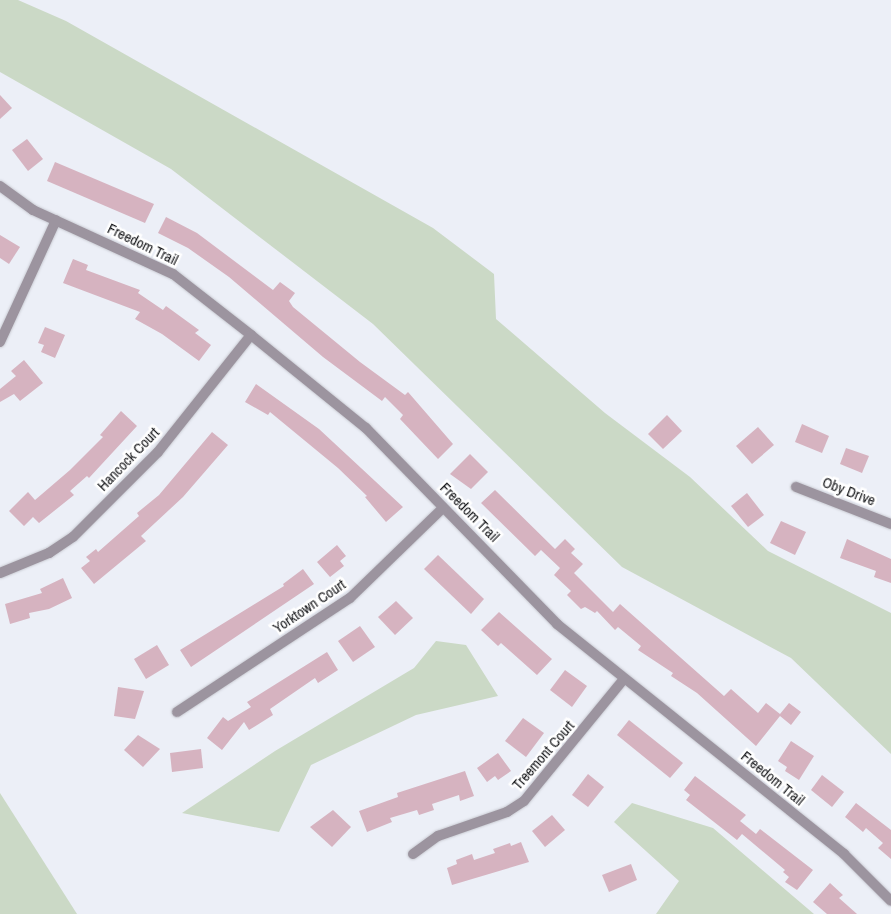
<!DOCTYPE html>
<style>
body{margin:0}
#map{position:relative;width:891px;height:914px;overflow:hidden;background:#eceff7;font-family:"Archivo Narrow",sans-serif}
div>[style]{position:absolute}
.green>*{inset:0;background:#cbd9c6}
.building>*{inset:0;background:#d6b3c0}
.roads{filter:drop-shadow(0 0 1px #caccd3) drop-shadow(0 0 1px #caccd3)}
.street>*{height:10px;margin:-5px;padding:0 5px;transform-origin:5px;border-radius:5px;background:#9c949f}
span{translate:-50% -50%;white-space:nowrap;text-align:center;line-height:1.15;-webkit-text-stroke:5px #fff;paint-order:stroke}
.street-label{font-size:15px;color:#151619}
</style>
<div id="map">
<div class="green">
<i style="clip-path:polygon(0 0,18px 0,66px 21px,433px 228px,494px 274px,496px 319px,605px 413px,690px 477px,768px 551px,891px 613px,891px 754px,791px 658px,622px 567px,373px 324px,171px 169px,0 72px)"></i>
<i style="clip-path:polygon(436px 641px,466px 645px,498px 696px,416px 715px,311px 765px,279px 832px,182px 813px,275px 751px,414px 668px)"></i>
<i style="clip-path:polygon(0 793px,77px 914px,0 914px)"></i>
<i style="clip-path:polygon(632px 803px,713px 828px,814px 914px,656px 914px,679px 881px,614px 822px)"></i>
</div>
<div class="building">
<i style="clip-path:polygon(0 95px,12px 108px,0 119px)"></i>
<i style="clip-path:polygon(27px 139px,43px 159px,28px 171px,12px 150px)"></i>
<i style="clip-path:polygon(55px 162px,154px 204px,145px 223px,47px 181px)"></i>
<i style="clip-path:polygon(166px 217px,197px 233px,273px 290px,280px 282px,295px 293px,289px 301px,293px 307px,360px 362px,405px 395px,408px 392px,453px 444px,438px 459px,400px 419px,403px 415px,385px 397px,382px 401px,323px 357px,229px 277px,188px 248px,158px 233px)"></i>
<i style="clip-path:polygon(0 235px,20px 247px,9px 264px,0 258px)"></i>
<i style="clip-path:polygon(73px 259px,88px 265px,86px 270px,140px 290px,138px 293px,163px 310px,166px 306px,199px 330px,195px 333px,211px 345px,199px 361px,162px 334px,135px 319px,140px 312px,63px 283px)"></i>
<i style="clip-path:polygon(45px 327px,65px 335px,55px 358px,41px 352px,44px 345px,38px 343px)"></i>
<i style="clip-path:polygon(24px 360px,43px 383px,20px 401px,14px 394px,0 402px,0 389px,16px 376px,11px 371px)"></i>
<i style="clip-path:polygon(256px 384px,319px 429px,403px 507px,386px 522px,365px 497px,367px 496px,338px 468px,270px 412px,268px 415px,245px 402px)"></i>
<i style="clip-path:polygon(121px 411px,137px 426px,89px 478px,87px 476px,70px 491px,74px 495px,39px 523px,33px 517px,24px 526px,9px 511px,28px 492px,35px 500px,70px 470px,103px 437px,100px 435px)"></i>
<i style="clip-path:polygon(667px 415px,682px 431px,663px 449px,648px 434px)"></i>
<i style="clip-path:polygon(802px 424px,829px 436px,822px 453px,795px 442px)"></i>
<i style="clip-path:polygon(758px 427px,774px 445px,752px 464px,736px 446px)"></i>
<i style="clip-path:polygon(212px 432px,228px 445px,183px 497px,141px 536px,146px 541px,94px 584px,81px 568px,90px 561px,86px 557px,96px 549px,98px 552px,139px 516px,137px 513px,159px 495px)"></i>
<i style="clip-path:polygon(846px 448px,869px 456px,862px 473px,840px 464px)"></i>
<i style="clip-path:polygon(470px 454px,488px 472px,471px 489px,450px 474px)"></i>
<i style="clip-path:polygon(495px 490px,555px 549px,565px 539px,575px 549px,571px 553px,583px 564px,574px 573px,613px 612px,620px 604px,724px 696px,731px 689px,758px 713px,766px 703px,780px 714px,789px 703px,801px 712px,791px 725px,780px 716px,756px 746px,697px 693px,671px 676px,673px 673px,638px 650px,641px 646px,618px 627px,615px 630px,597px 611px,595px 613px,585px 607px,581px 609px,567px 595px,571px 591px,554px 575px,560px 568px,541px 550px,535px 556px,481px 503px)"></i>
<i style="clip-path:polygon(747px 493px,764px 515px,748px 527px,731px 506px)"></i>
<i style="clip-path:polygon(781px 521px,806px 532px,795px 555px,770px 543px)"></i>
<i style="clip-path:polygon(847px 539px,891px 559px,891px 583px,874px 577px,876px 571px,840px 558px)"></i>
<i style="clip-path:polygon(337px 545px,346px 556px,340px 561px,344px 566px,330px 577px,317px 562px)"></i>
<i style="clip-path:polygon(438px 555px,484px 599px,471px 614px,424px 569px)"></i>
<i style="clip-path:polygon(303px 569px,314px 584px,191px 667px,180px 650px,284px 586px,283px 584px)"></i>
<i style="clip-path:polygon(63px 578px,72px 598px,49px 609px,29px 613px,30px 618px,10px 624px,5px 604px,42px 593px,40px 589px)"></i>
<i style="clip-path:polygon(396px 601px,413px 618px,395px 635px,378px 617px)"></i>
<i style="clip-path:polygon(499px 612px,552px 659px,537px 675px,501px 643px,498px 646px,481px 630px)"></i>
<i style="clip-path:polygon(360px 626px,375px 647px,353px 662px,338px 641px)"></i>
<i style="clip-path:polygon(157px 645px,169px 665px,146px 679px,134px 659px)"></i>
<i style="clip-path:polygon(327px 652px,338px 670px,318px 683px,315px 678px,270px 709px,273px 715px,249px 730px,244px 722px,222px 750px,207px 738px,223px 717px,228px 721px,251px 707px,247px 702px)"></i>
<i style="clip-path:polygon(565px 670px,587px 686px,572px 707px,550px 690px)"></i>
<i style="clip-path:polygon(118px 687px,144px 691px,135px 719px,114px 716px)"></i>
<i style="clip-path:polygon(523px 718px,544px 733px,526px 757px,505px 741px)"></i>
<i style="clip-path:polygon(629px 720px,683px 763px,670px 778px,617px 735px)"></i>
<i style="clip-path:polygon(138px 735px,160px 749px,143px 767px,124px 750px)"></i>
<i style="clip-path:polygon(791px 741px,814px 756px,799px 780px,785px 771px,787px 767px,778px 761px)"></i>
<i style="clip-path:polygon(201px 749px,203px 768px,172px 772px,170px 753px)"></i>
<i style="clip-path:polygon(498px 753px,511px 771px,498px 780px,495px 776px,487px 782px,477px 768px)"></i>
<i style="clip-path:polygon(465px 771px,474px 796px,460px 801px,459px 795px,432px 804px,434px 810px,419px 815px,417px 810px,390px 818px,392px 822px,367px 832px,359px 811px,398px 797px,397px 793px)"></i>
<i style="clip-path:polygon(588px 774px,604px 787px,588px 807px,572px 795px)"></i>
<i style="clip-path:polygon(822px 775px,844px 792px,832px 807px,811px 790px)"></i>
<i style="clip-path:polygon(695px 776px,746px 815px,740px 821px,756px 834px,760px 829px,813px 870px,797px 890px,785px 882px,789px 877px,783px 872px,785px 870px,742px 834px,737px 840px,686px 800px,690px 795px,684px 790px)"></i>
<i style="clip-path:polygon(856px 803px,891px 830px,891px 859px,878px 848px,883px 843px,866px 828px,863px 832px,845px 817px)"></i>
<i style="clip-path:polygon(333px 810px,351px 827px,332px 847px,310px 827px)"></i>
<i style="clip-path:polygon(552px 815px,565px 830px,545px 847px,532px 831px)"></i>
<i style="clip-path:polygon(521px 842px,529px 862px,452px 885px,447px 868px,457px 864px,456px 860px,472px 854px,474px 860px,495px 853px,493px 849px,510px 843px,511px 846px)"></i>
<i style="clip-path:polygon(631px 864px,637px 880px,609px 892px,602px 875px)"></i>
<i style="clip-path:polygon(830px 883px,843px 895px,839px 898px,857px 914px,827px 914px,813px 902px)"></i>
</div>
<div class="roads">
<div class="street">
<i style="left:0;top:186px;width:41px;rotate:36deg"></i>
<i style="left:33px;top:210px;width:154px;rotate:24.6deg"></i>
<i style="left:173px;top:274px;width:99px;rotate:38deg"></i>
<i style="left:251px;top:335px;width:148px;rotate:39deg"></i>
<i style="left:366px;top:428px;width:274px;rotate:45.7deg"></i>
<i style="left:557px;top:624px;width:368px;rotate:38.7deg"></i>
<i style="left:844px;top:854px;width:66px;rotate:45deg"></i>
<i style="left:0;top:342px;width:134px;rotate:-65.3deg"></i>
<i style="left:796px;top:487px;width:102px;rotate:21.3deg"></i>
<i style="left:0;top:573px;width:53px;rotate:-22.2deg"></i>
<i style="left:49px;top:553px;width:29px;rotate:-34deg"></i>
<i style="left:73px;top:537px;width:120px;rotate:-45deg"></i>
<i style="left:158px;top:452px;width:149px;rotate:-51.5deg"></i>
<i style="left:177px;top:712px;width:207px;rotate:-33.4deg"></i>
<i style="left:350px;top:598px;width:129px;rotate:-44.1deg"></i>
<i style="left:413px;top:854px;width:31px;rotate:-36deg"></i>
<i style="left:438px;top:836px;width:73px;rotate:-19.2deg"></i>
<i style="left:507px;top:812px;width:20px;rotate:-33deg"></i>
<i style="left:524px;top:801px;width:158px;rotate:-50.7deg"></i>
</div>
</div>
<div class="street-label">
<span style="left:143px;top:244px;rotate:26deg">Freedom Trail</span>
<span style="left:128px;top:459px;rotate:-46deg">Hancock Court</span>
<span style="left:849px;top:491px;rotate:21deg">Oby Drive</span>
<span style="left:470px;top:512px;rotate:45deg">Freedom Trail</span>
<span style="left:309px;top:606px;rotate:-34deg">Yorktown Court</span>
<span style="left:543px;top:755px;rotate:-49deg">Treemont Court</span>
<span style="left:773px;top:778px;rotate:39deg">Freedom Trail</span>
</div>
</div>
